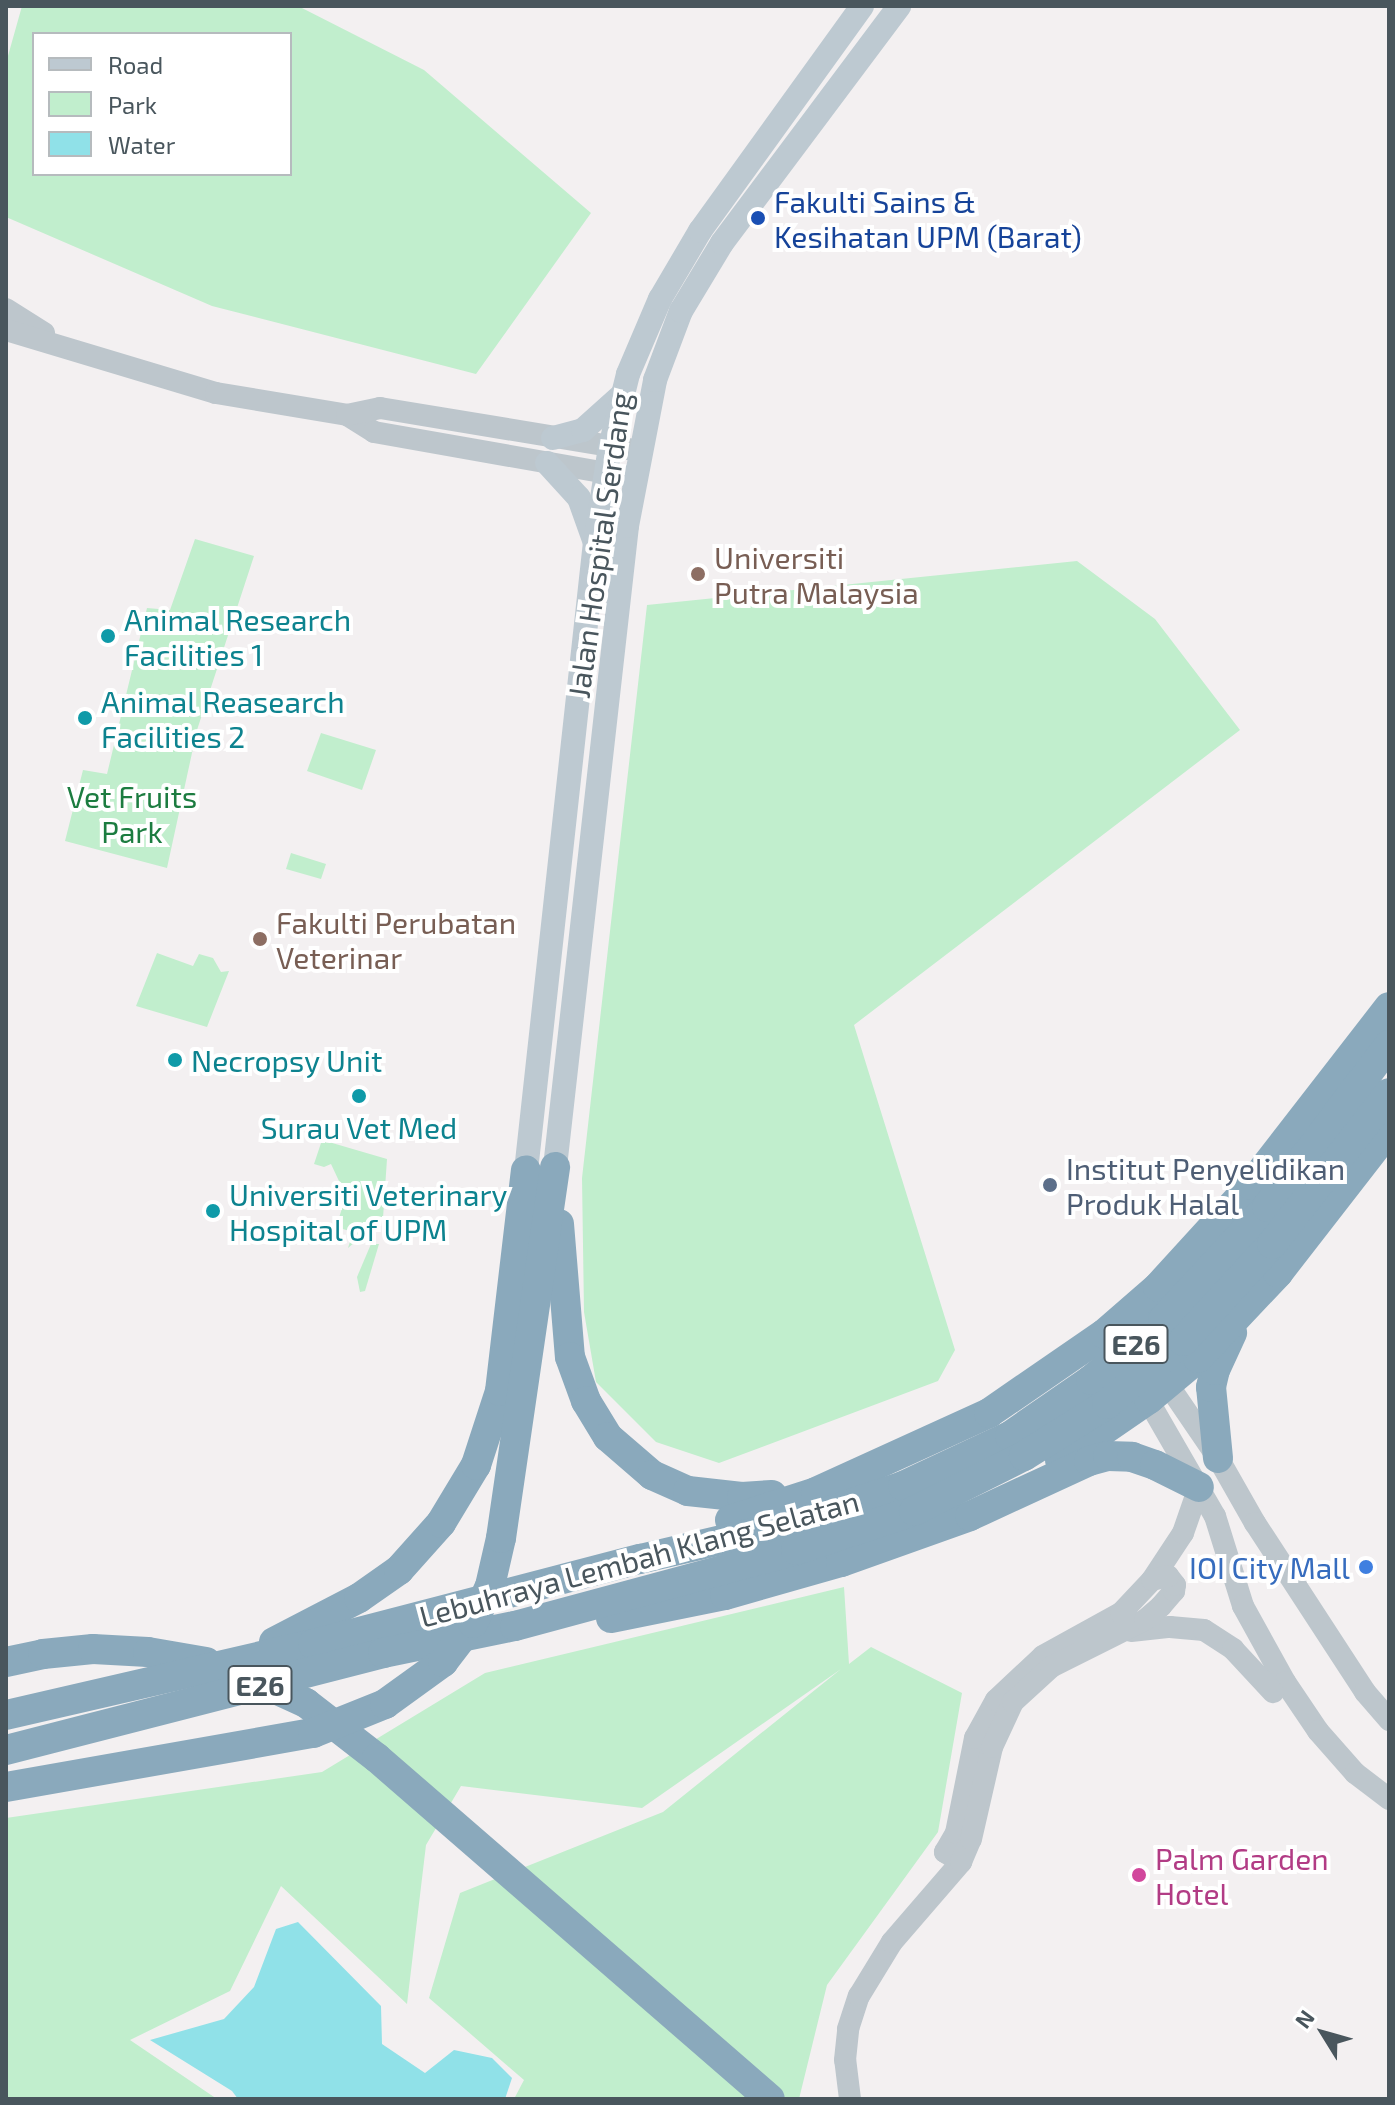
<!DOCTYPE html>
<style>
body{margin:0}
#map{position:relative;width:1395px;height:2105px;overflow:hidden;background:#f3f0f1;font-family:"Exo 2",sans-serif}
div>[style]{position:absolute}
.green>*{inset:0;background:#c1eecd}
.water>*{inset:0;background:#90e1e8}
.tertiary>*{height:22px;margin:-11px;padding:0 11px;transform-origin:11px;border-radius:11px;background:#bdc6cc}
.secondary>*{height:24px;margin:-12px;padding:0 12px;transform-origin:12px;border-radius:12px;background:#bdc9d1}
.motorway>*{height:30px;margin:-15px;padding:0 15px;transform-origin:15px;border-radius:15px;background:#8aa9bc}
.dots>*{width:22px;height:22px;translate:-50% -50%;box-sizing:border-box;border:4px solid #fff;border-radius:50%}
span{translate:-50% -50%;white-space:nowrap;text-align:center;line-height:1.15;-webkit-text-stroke:8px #fff;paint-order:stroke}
.shield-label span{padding:2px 6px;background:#fff;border:2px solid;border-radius:6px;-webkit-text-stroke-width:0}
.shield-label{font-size:28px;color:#49565d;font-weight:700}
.transit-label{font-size:30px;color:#164399}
.left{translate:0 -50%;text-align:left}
.street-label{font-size:30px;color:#49565d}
.education-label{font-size:30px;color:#785e54}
.culture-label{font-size:30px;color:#0d838f}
.park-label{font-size:30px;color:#1c7c40}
.service-label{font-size:30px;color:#4e5e75}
.shop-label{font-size:30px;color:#366cbe}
.right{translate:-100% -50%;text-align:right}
.hotel-label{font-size:30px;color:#b23c85}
.frame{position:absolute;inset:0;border:8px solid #49565d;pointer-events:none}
.legend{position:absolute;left:32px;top:32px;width:260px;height:144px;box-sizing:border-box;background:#fff;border:2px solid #b6bbbe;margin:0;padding:10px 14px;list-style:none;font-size:24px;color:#49565d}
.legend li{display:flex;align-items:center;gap:16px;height:40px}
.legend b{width:40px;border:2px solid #b6bbbe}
.north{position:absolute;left:1283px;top:1993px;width:80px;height:80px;-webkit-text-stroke:6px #fff;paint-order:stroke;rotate:307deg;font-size:22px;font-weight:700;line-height:32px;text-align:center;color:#49565d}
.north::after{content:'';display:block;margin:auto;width:28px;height:36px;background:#49565d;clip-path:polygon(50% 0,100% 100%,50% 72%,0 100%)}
</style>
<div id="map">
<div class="green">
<i style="clip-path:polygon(evenodd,22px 6px,298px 6px,424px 70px,591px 213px,476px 374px,212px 306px,6px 217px,6px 63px,22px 6px,290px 34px,290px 174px,34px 174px,34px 34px,290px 34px)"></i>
<i style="clip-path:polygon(195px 539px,254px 556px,197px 730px,167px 868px,65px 841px,83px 770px,107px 774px,147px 608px,170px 610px)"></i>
<i style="clip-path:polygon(1077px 561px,1155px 619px,1240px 730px,854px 1025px,955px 1350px,938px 1381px,719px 1463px,656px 1442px,596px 1382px,584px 1312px,582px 1178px,647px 605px)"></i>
<i style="clip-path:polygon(321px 733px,376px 750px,362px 790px,307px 771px)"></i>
<i style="clip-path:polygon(291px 853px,326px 864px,321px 879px,286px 869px)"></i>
<i style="clip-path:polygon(157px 953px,193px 966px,199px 954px,213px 958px,221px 972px,229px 971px,207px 1027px,136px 1006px)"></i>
<i style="clip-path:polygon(322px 1140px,387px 1159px,383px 1218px,348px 1248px,353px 1232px,336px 1227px,346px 1196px,331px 1164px,324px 1167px,314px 1164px)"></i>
<i style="clip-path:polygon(371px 1244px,379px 1244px,365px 1291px,360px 1292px,357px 1277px)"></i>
<i style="clip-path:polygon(844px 1587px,849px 1664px,871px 1647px,962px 1693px,938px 1832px,827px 1985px,799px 2099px,514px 2099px,524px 2080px,429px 1998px,460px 1893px,663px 1812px,841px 1669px,642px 1808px,461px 1786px,426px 1845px,407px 2004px,281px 1886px,230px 1991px,130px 2040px,217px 2099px,6px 2099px,6px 1818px,322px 1772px,485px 1673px)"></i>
</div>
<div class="water">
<i style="clip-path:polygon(298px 1922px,381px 2006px,382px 2044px,425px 2073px,454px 2050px,492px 2058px,512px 2078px,505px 2099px,238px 2099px,232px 2091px,150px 2040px,224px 2019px,254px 1987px,276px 1929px)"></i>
</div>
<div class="tertiary">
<i style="left:6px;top:309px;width:45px;rotate:32.3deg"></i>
<i style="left:6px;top:330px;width:219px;rotate:16.7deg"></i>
<i style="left:216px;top:393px;width:133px;rotate:9.5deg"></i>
<i style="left:347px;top:415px;width:32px;rotate:32deg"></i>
<i style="left:374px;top:432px;width:265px;rotate:10deg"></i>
<i style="left:347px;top:415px;width:34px;rotate:-12deg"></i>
<i style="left:380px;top:408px;width:263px;rotate:9.4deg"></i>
<i style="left:1160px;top:1373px;width:103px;rotate:55.7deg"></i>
<i style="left:1218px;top:1458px;width:75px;rotate:60.4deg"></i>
<i style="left:1255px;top:1523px;width:202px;rotate:56.9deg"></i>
<i style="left:1365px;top:1692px;width:37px;rotate:49deg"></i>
<i style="left:1141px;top:1388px;width:148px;rotate:60deg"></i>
<i style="left:1215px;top:1516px;width:94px;rotate:72.7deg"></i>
<i style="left:1243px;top:1606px;width:87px;rotate:61.1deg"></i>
<i style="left:1285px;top:1682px;width:59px;rotate:56deg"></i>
<i style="left:1318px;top:1731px;width:56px;rotate:48.6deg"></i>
<i style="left:1355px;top:1773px;width:43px;rotate:37.4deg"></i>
<i style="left:1131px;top:1631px;width:39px;rotate:-6deg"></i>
<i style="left:1170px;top:1627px;width:34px;rotate:5deg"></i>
<i style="left:1204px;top:1630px;width:35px;rotate:33deg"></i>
<i style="left:1233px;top:1649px;width:59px;rotate:47.1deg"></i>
<i style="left:961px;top:1862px;width:19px;rotate:-148deg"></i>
<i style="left:945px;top:1852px;width:22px;rotate:-60deg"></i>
<i style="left:956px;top:1833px;width:97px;rotate:-78.7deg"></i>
<i style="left:975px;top:1738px;width:43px;rotate:-61.1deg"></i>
<i style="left:996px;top:1700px;width:64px;rotate:-43.1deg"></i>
<i style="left:1043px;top:1656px;width:89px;rotate:-28.9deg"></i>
<i style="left:1121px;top:1613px;width:45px;rotate:-46.8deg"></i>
<i style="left:1152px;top:1580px;width:56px;rotate:-56.6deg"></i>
<i style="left:1183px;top:1533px;width:49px;rotate:-70.8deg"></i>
<i style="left:850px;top:2099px;width:39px;rotate:-97deg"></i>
<i style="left:845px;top:2060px;width:31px;rotate:-84deg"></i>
<i style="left:848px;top:2029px;width:35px;rotate:-72deg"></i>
<i style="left:859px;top:1996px;width:63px;rotate:-58.6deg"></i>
<i style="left:892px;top:1942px;width:106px;rotate:-49.2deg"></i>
<i style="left:961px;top:1862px;width:25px;rotate:-67deg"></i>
<i style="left:971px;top:1839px;width:94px;rotate:-77.1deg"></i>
<i style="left:992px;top:1747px;width:50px;rotate:-65deg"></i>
<i style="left:1013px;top:1702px;width:52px;rotate:-42.6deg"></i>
<i style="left:1051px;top:1667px;width:105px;rotate:-26.6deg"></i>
<i style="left:1145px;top:1620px;width:21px;rotate:-41deg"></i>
<i style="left:1161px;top:1606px;width:20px;rotate:-49deg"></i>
<i style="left:1174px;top:1591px;width:6px;rotate:-81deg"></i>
<i style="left:1175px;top:1585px;width:11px;rotate:-128deg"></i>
<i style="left:1168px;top:1576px;width:16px;rotate:166deg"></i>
</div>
<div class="secondary">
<i style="left:553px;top:438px;width:31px;rotate:-15deg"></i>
<i style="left:583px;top:430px;width:54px;rotate:-42deg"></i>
<i style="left:547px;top:463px;width:47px;rotate:47.6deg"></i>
<i style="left:579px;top:498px;width:45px;rotate:70.3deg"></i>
<i style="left:555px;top:1167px;width:645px;rotate:-83.59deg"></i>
<i style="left:627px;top:526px;width:149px;rotate:-79.1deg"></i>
<i style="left:655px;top:380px;width:74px;rotate:-69.4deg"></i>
<i style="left:681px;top:311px;width:79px;rotate:-58.9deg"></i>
<i style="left:722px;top:243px;width:296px;rotate:-53.2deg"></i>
<i style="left:526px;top:1171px;width:633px;rotate:-83.74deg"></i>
<i style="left:595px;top:542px;width:96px;rotate:-81deg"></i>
<i style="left:610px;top:447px;width:75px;rotate:-76.1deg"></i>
<i style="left:628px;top:374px;width:82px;rotate:-66.9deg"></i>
<i style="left:660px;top:299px;width:79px;rotate:-59.5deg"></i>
<i style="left:700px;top:231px;width:277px;rotate:-54.2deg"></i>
</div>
<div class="motorway">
<i style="left:559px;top:1224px;width:133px;rotate:85.3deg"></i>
<i style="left:570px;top:1357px;width:47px;rotate:70deg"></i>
<i style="left:586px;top:1401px;width:42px;rotate:58.6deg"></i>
<i style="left:608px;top:1437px;width:58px;rotate:40.8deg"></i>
<i style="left:652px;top:1475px;width:39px;rotate:24deg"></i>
<i style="left:688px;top:1491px;width:54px;rotate:6.3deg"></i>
<i style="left:742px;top:1497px;width:30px;rotate:-4deg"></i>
<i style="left:1218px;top:1458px;width:71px;rotate:-95.6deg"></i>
<i style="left:1211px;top:1387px;width:17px;rotate:-77deg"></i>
<i style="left:1215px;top:1370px;width:41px;rotate:-65.3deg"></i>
<i style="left:1060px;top:1460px;width:108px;rotate:-34.4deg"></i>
<i style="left:1149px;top:1399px;width:64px;rotate:-39.9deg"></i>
<i style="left:1198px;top:1358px;width:117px;rotate:-46.7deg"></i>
<i style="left:1278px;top:1273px;width:181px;rotate:-52.2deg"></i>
<i style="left:730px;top:1520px;width:90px;rotate:-18deg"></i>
<i style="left:816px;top:1492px;width:190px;rotate:-24.5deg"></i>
<i style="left:989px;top:1413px;width:140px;rotate:-34.5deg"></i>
<i style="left:1104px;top:1334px;width:72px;rotate:-41deg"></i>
<i style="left:1158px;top:1287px;width:138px;rotate:-47.6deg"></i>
<i style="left:1251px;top:1185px;width:225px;rotate:-52.2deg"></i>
<i style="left:611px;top:1618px;width:116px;rotate:-11.4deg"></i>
<i style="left:725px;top:1595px;width:121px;rotate:-15.9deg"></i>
<i style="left:841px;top:1562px;width:137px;rotate:-19.6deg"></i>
<i style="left:970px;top:1516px;width:131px;rotate:-24.8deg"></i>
<i style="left:1089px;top:1461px;width:20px;rotate:-15deg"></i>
<i style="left:1108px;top:1456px;width:24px;rotate:2deg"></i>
<i style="left:1132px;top:1457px;width:24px;rotate:19deg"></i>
<i style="left:1155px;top:1465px;width:49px;rotate:26.6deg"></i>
<i style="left:274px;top:1642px;width:96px;rotate:-27.4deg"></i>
<i style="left:359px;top:1598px;width:49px;rotate:-35deg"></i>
<i style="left:399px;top:1570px;width:63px;rotate:-48.2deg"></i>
<i style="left:441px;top:1523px;width:68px;rotate:-58.9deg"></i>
<i style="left:476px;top:1465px;width:78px;rotate:-72deg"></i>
<i style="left:500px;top:1391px;width:222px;rotate:-83.3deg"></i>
<i style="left:6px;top:1662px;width:38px;rotate:-12deg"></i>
<i style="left:43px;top:1654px;width:50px;rotate:-5.7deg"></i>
<i style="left:93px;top:1649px;width:55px;rotate:3.1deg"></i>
<i style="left:148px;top:1652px;width:59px;rotate:9.8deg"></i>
<i style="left:258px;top:1681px;width:53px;rotate:24.6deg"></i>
<i style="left:306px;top:1703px;width:90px;rotate:37.8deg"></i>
<i style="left:377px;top:1758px;width:520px;rotate:40.95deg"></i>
<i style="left:6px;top:1715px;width:315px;rotate:-13deg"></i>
<i style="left:313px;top:1644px;width:338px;rotate:-14.6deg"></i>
<i style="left:640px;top:1559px;width:155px;rotate:-13.1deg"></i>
<i style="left:791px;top:1524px;width:118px;rotate:-18.7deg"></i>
<i style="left:903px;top:1486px;width:118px;rotate:-25deg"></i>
<i style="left:1010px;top:1436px;width:98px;rotate:-34.7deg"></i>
<i style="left:1091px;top:1380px;width:94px;rotate:-39.8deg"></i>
<i style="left:1163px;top:1320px;width:154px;rotate:-47.4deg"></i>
<i style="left:1267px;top:1207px;width:203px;rotate:-53deg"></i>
<i style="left:6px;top:1750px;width:389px;rotate:-14.4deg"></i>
<i style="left:383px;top:1653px;width:135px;rotate:-11.6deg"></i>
<i style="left:515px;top:1626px;width:291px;rotate:-15.1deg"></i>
<i style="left:796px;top:1550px;width:124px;rotate:-18.3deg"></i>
<i style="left:914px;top:1511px;width:123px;rotate:-26.6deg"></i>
<i style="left:1024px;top:1456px;width:98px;rotate:-32.1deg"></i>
<i style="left:1107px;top:1404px;width:99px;rotate:-39.7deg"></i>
<i style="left:1183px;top:1341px;width:132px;rotate:-47.5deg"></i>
<i style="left:1272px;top:1244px;width:191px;rotate:-52.2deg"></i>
<i style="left:6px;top:1787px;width:312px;rotate:-10deg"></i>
<i style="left:313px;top:1733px;width:78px;rotate:-21.9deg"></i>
<i style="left:385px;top:1704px;width:72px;rotate:-35.9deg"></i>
<i style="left:443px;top:1662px;width:49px;rotate:-52.4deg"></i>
<i style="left:473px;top:1623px;width:41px;rotate:-65.3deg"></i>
<i style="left:490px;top:1586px;width:49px;rotate:-77.1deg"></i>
<i style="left:501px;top:1538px;width:375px;rotate:-81.7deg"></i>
</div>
<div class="dots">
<i style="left:758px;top:218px;background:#1a4fb4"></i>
<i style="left:698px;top:574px;background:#8d6e63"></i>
<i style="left:108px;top:636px;background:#0f9aa8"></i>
<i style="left:85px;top:718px;background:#0f9aa8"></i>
<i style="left:260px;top:939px;background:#8d6e63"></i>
<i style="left:175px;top:1060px;background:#0f9aa8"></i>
<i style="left:359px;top:1096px;background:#0f9aa8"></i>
<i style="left:1050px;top:1185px;background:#5c6f8a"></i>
<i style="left:213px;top:1211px;background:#0f9aa8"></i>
<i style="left:1366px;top:1567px;background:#3f7fe0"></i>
<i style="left:1139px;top:1875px;background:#d1479c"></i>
</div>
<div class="shield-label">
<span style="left:1136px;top:1344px">E26</span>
<span style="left:260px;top:1685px">E26</span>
</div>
<div class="transit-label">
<span class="left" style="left:774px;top:218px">Fakulti Sains &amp;<br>Kesihatan UPM (Barat)</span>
</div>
<div class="street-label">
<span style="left:599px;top:545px;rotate:-82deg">Jalan Hospital Serdang</span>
<span style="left:639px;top:1558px;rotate:-15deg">Lebuhraya Lembah Klang Selatan</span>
</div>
<div class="education-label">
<span class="left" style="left:714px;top:574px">Universiti<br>Putra Malaysia</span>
<span class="left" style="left:276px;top:939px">Fakulti Perubatan<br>Veterinar</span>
</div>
<div class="culture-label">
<span class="left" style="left:124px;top:636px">Animal Research<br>Facilities 1</span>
<span class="left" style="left:101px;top:718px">Animal Reasearch<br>Facilities 2</span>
<span class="left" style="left:191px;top:1060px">Necropsy Unit</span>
<span style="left:359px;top:1127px">Surau Vet Med</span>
<span class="left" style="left:229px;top:1211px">Universiti Veterinary<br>Hospital of UPM</span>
</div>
<div class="park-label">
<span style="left:132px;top:813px">Vet Fruits<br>Park</span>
</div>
<div class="service-label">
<span class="left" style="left:1066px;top:1185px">Institut Penyelidikan<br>Produk Halal</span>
</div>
<div class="shop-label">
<span class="right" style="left:1350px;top:1567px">IOI City Mall</span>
</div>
<div class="hotel-label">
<span class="left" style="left:1155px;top:1875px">Palm Garden<br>Hotel</span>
</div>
<div class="frame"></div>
<ul class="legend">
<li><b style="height:10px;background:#bdc9d1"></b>Road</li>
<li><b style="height:22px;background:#c1eecd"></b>Park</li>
<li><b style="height:22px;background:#90e1e8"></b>Water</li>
</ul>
<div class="north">N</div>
</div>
